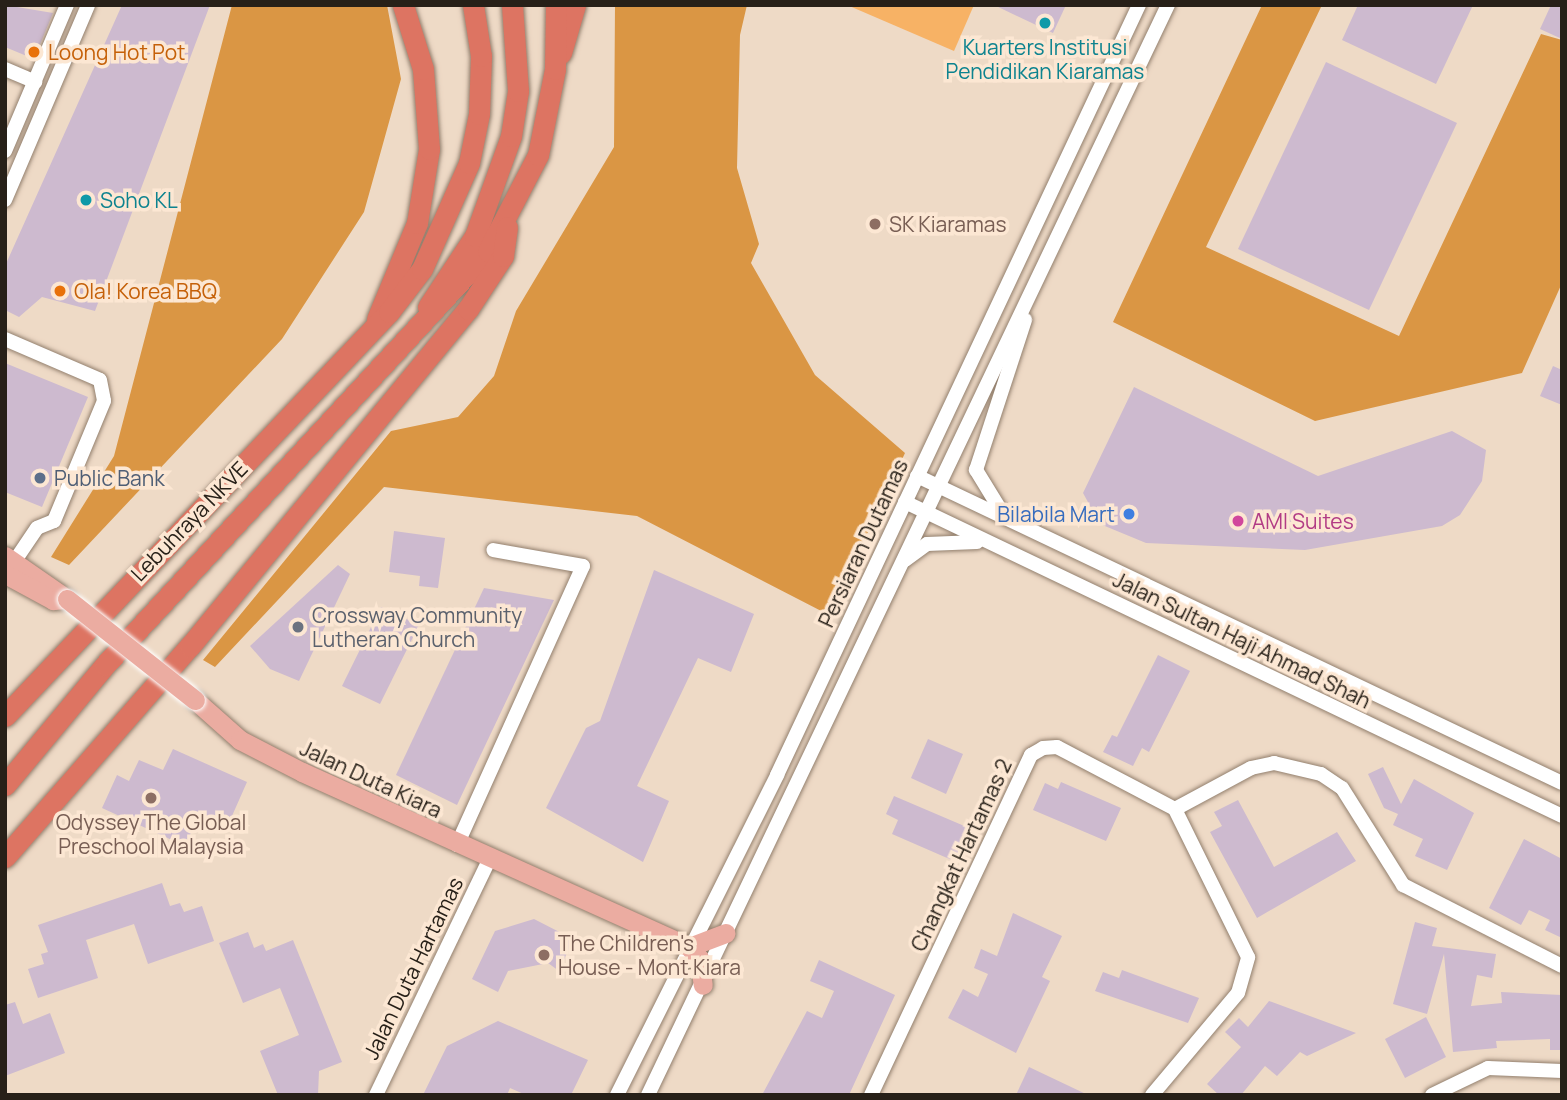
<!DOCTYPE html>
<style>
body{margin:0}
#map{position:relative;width:1567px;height:1100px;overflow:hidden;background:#eedac6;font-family:Manrope,sans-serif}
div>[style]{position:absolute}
.green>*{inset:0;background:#f7b265}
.forest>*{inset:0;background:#da9644}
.building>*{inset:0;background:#cdbacf}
.roads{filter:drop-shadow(0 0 2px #927f6d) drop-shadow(0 0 2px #927f6d)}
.minor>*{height:14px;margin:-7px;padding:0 7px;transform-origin:7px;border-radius:7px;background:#fff}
.major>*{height:19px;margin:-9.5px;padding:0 9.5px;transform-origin:9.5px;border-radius:9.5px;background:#ebaca1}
.highway>*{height:21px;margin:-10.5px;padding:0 10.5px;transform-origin:10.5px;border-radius:10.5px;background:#dd7462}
.bridges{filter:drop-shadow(0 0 2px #fff) drop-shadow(0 0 2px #fff)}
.major-bridge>*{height:19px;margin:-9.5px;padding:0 9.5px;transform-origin:9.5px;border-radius:9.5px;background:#ebaca1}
.dots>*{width:19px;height:19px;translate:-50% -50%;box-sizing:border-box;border:4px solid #fce7d3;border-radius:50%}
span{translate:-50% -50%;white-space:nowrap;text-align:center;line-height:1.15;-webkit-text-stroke:7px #fce7d3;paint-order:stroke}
.culture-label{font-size:21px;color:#0d838f}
.left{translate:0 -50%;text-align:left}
.food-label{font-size:21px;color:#c56008}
.education-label{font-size:21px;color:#785e54}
.service-label{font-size:21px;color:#4e5e75}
.shop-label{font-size:21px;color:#366cbe}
.right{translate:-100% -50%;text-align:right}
.street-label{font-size:21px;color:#272018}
.hotel-label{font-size:21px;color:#b23c85}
.worship-label{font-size:21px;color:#5b616d}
.frame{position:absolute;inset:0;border:7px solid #272018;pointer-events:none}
</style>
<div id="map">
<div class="green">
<i style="clip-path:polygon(847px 5px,974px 5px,954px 51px)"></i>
</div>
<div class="forest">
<i style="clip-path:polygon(232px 5px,387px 5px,401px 79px,364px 212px,282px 339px,69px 565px,51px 557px,114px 456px)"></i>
<i style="clip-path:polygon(615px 5px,747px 5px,740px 35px,737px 168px,759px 244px,751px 263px,815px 375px,905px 453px,829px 615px,637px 516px,384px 487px,215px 667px,203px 660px,391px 431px,458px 417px,494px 376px,516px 311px,614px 147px)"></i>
<i style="clip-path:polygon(1262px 5px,1322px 5px,1206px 247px,1399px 336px,1541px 34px,1562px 40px,1562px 283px,1522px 373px,1315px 421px,1113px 322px)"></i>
</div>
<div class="building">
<i style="clip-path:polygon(5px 5px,53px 13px,34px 59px,5px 47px)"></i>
<i style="clip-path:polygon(122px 5px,210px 5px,95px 311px,42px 297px,19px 317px,5px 310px,5px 266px)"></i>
<i style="clip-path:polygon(994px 5px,1066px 5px,1053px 33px)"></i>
<i style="clip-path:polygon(1358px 5px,1473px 5px,1436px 84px,1342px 40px)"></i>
<i style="clip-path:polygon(1551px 5px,1562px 5px,1562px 39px,1540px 29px)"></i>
<i style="clip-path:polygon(1326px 62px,1457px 123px,1369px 310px,1238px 249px)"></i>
<i style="clip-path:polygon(5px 363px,88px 397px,42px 507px,5px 492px)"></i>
<i style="clip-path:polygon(1553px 366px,1562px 370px,1562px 405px,1540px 396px)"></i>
<i style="clip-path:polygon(1134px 387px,1318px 476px,1452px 431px,1486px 450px,1482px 481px,1460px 515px,1442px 526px,1305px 550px,1146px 543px,1100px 524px,1083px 493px)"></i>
<i style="clip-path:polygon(394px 531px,445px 538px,438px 588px,419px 586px,420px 576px,389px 572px)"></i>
<i style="clip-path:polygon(338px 565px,350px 574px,299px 681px,270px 669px,250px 646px)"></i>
<i style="clip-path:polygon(654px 570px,754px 614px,731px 672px,698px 658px,637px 786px,669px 801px,643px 862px,546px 808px,586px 728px,600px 721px)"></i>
<i style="clip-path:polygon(484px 588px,554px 600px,457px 805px,396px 775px)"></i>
<i style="clip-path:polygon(381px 607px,419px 625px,380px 704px,342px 686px)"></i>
<i style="clip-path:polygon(1158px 655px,1190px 671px,1149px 752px,1142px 748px,1133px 766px,1103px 752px,1112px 735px,1117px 737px)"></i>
<i style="clip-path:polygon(928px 739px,963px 754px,946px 794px,911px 778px)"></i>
<i style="clip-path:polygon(173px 749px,247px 782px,228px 825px,200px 813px,185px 846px,102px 808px,117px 775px,129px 781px,139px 760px,163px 770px)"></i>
<i style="clip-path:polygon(1383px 767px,1401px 804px,1414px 779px,1474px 813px,1447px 870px,1415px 856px,1423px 839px,1393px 825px,1398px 814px,1384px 808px,1368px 774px)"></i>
<i style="clip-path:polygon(1061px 782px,1121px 808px,1106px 841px,1033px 810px,1045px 783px,1058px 789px)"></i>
<i style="clip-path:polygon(894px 796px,969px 828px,954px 861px,892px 834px,898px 820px,886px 814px)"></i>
<i style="clip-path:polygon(1238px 800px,1274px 867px,1337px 832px,1356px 861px,1257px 918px,1210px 832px,1222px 826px,1214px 812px)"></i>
<i style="clip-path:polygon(1524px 839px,1562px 859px,1562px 938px,1545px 930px,1550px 920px,1529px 910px,1521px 925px,1489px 908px)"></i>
<i style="clip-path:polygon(162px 883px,170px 906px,180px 903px,184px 912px,202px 906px,214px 941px,148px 964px,134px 924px,86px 940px,98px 978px,38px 998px,28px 969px,44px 964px,41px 954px,48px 952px,38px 925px)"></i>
<i style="clip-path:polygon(1013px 913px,1062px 936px,1042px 977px,1050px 981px,1016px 1053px,948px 1018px,963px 989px,978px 997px,988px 974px,974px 968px,981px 949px,997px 956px)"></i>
<i style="clip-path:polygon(534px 919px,573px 939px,559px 971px,548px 963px,508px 971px,498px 992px,472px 979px,495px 931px)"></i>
<i style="clip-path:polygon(1415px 922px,1437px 928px,1432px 946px,1496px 954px,1492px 978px,1477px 975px,1471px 1006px,1502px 1003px,1501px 992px,1562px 995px,1562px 1050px,1550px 1050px,1550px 1039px,1496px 1041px,1497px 1048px,1453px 1052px,1444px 954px,1427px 1014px,1393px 1004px)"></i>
<i style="clip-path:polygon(248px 932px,254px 948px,263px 944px,266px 951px,293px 940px,342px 1062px,319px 1071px,318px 1095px,278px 1095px,260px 1051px,299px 1035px,280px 988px,243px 1003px,219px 943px)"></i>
<i style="clip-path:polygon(819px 960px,895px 995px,849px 1095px,762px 1095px,807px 1011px,822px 1018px,834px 991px,810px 981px)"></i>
<i style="clip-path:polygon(1122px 970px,1199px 998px,1188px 1023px,1095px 991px,1103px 972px,1119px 978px)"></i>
<i style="clip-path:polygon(1269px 1001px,1356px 1033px,1307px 1056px,1300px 1052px,1277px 1076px,1265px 1066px,1241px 1095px,1219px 1095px,1207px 1084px,1241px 1047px,1225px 1032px,1239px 1018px,1248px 1027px)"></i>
<i style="clip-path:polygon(15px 1002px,23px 1024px,50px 1013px,65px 1053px,5px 1076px,5px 1005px)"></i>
<i style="clip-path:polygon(1426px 1017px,1446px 1057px,1405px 1078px,1385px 1039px)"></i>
<i style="clip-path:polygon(498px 1021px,588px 1060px,571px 1095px,526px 1095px,510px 1088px,507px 1095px,423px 1095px,447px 1046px)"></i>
<i style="clip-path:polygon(1029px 1067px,1088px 1095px,1016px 1095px)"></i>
</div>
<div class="roads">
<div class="minor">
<i style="left:5px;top:69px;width:33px;rotate:23deg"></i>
<i style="left:5px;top:151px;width:159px;rotate:-67deg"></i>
<i style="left:5px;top:200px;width:212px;rotate:-66.9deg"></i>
<i style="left:5px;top:339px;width:103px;rotate:23.3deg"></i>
<i style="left:100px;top:380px;width:21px;rotate:79deg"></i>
<i style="left:104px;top:401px;width:130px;rotate:112.6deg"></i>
<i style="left:54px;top:521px;width:18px;rotate:158deg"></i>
<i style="left:37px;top:528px;width:40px;rotate:124deg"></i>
<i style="left:917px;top:476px;width:714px;rotate:25.45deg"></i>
<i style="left:905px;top:502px;width:728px;rotate:25.54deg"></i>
<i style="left:1003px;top:514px;width:52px;rotate:-121.5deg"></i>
<i style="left:976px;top:470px;width:158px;rotate:-71.9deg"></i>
<i style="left:905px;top:560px;width:27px;rotate:-36deg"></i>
<i style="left:927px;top:544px;width:50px;rotate:-2.3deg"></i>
<i style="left:457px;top:845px;width:306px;rotate:-65.7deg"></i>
<i style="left:583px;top:566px;width:91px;rotate:-169.9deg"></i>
<i style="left:376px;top:1095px;width:261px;rotate:-64.3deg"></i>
<i style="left:617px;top:1095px;width:358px;rotate:-63.4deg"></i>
<i style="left:777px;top:775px;width:851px;rotate:-64.82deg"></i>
<i style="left:648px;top:1095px;width:1208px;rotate:-64.5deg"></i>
<i style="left:871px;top:1095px;width:376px;rotate:-64.8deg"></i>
<i style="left:1031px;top:755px;width:14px;rotate:-30deg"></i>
<i style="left:1043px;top:748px;width:14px;rotate:-4deg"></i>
<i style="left:1057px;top:747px;width:133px;rotate:27.7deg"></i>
<i style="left:1175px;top:809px;width:86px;rotate:-28.3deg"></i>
<i style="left:1251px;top:768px;width:24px;rotate:-12deg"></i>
<i style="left:1274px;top:763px;width:48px;rotate:13.2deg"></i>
<i style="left:1321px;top:774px;width:25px;rotate:34deg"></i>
<i style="left:1342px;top:788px;width:115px;rotate:57.8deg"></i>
<i style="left:1403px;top:885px;width:178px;rotate:27deg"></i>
<i style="left:1152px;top:1095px;width:133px;rotate:-49.9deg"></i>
<i style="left:1238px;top:993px;width:37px;rotate:-74deg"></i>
<i style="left:1248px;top:957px;width:165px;rotate:-116.3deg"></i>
<i style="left:1432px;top:1095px;width:62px;rotate:-25.7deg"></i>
<i style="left:1488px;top:1068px;width:74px;rotate:2.3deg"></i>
</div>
<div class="major">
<i style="left:5px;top:556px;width:75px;rotate:34.7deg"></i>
<i style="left:5px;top:574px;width:55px;rotate:28.4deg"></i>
<i style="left:53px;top:600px;width:14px;rotate:-4deg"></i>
<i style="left:195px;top:700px;width:60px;rotate:41.6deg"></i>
<i style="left:240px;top:740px;width:70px;rotate:27.3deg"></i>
<i style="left:302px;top:772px;width:425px;rotate:24.3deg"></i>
<i style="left:689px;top:947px;width:15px;rotate:48deg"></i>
<i style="left:699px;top:958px;width:27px;rotate:82deg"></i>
<i style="left:689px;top:947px;width:39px;rotate:-21deg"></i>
</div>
<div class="highway">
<i style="left:561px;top:53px;width:50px;rotate:-73.7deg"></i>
<i style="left:428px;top:307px;width:85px;rotate:-56.5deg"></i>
<i style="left:475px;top:236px;width:106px;rotate:-70.2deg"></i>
<i style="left:511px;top:136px;width:46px;rotate:-81.2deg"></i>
<i style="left:518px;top:91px;width:86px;rotate:-94deg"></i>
<i style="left:377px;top:319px;width:104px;rotate:-67.4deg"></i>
<i style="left:417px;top:223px;width:75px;rotate:-80.8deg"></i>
<i style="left:429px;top:149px;width:80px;rotate:-94.3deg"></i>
<i style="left:423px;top:69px;width:67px;rotate:-107.4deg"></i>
<i style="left:5px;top:716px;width:557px;rotate:-46.45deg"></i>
<i style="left:389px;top:312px;width:54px;rotate:-52.5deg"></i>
<i style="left:422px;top:269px;width:116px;rotate:-66.1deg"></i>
<i style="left:469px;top:163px;width:50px;rotate:-78.5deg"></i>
<i style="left:479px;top:114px;width:58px;rotate:-88deg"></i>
<i style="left:481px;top:56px;width:52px;rotate:-98.9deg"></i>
<i style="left:5px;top:785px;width:156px;rotate:-50.2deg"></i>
<i style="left:105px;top:665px;width:564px;rotate:-47.23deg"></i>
<i style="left:488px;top:251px;width:108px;rotate:-62.5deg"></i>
<i style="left:538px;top:155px;width:88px;rotate:-78.8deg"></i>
<i style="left:555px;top:69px;width:64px;rotate:-89.1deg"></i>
<i style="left:5px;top:857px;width:281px;rotate:-48.8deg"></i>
<i style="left:190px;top:646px;width:437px;rotate:-50.5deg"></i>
<i style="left:468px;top:309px;width:64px;rotate:-56.6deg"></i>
<i style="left:503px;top:256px;width:29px;rotate:-82deg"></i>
</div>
</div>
<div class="bridges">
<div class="major-bridge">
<i style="left:67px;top:599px;width:163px;rotate:38.3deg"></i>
</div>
</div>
<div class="dots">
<i style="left:1045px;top:23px;background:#0f9aa8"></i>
<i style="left:34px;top:52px;background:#e8710a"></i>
<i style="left:86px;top:200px;background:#0f9aa8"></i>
<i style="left:875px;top:224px;background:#8d6e63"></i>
<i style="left:60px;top:291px;background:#e8710a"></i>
<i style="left:40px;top:478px;background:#5c6f8a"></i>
<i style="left:1129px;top:514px;background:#3f7fe0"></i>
<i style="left:1238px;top:521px;background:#d1479c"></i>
<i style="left:298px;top:627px;background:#6b7280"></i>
<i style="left:151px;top:798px;background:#8d6e63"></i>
<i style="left:544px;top:955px;background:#8d6e63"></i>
</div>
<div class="culture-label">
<span style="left:1045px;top:59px">Kuarters Institusi<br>Pendidikan Kiaramas</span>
<span class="left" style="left:100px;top:200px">Soho KL</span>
</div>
<div class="food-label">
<span class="left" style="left:48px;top:52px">Loong Hot Pot</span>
<span class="left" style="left:74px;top:291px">Ola! Korea BBQ</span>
</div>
<div class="education-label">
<span class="left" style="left:889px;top:224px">SK Kiaramas</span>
<span style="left:151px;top:834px">Odyssey The Global<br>Preschool Malaysia</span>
<span class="left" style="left:558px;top:955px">The Children's<br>House - Mont Kiara</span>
</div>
<div class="service-label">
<span class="left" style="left:54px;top:478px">Public Bank</span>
</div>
<div class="shop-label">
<span class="right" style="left:1115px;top:514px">Bilabila Mart</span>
</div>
<div class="street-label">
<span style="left:189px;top:521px;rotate:-46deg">Lebuhraya NKVE</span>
<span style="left:863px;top:543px;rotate:-65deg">Persiaran Dutamas</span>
<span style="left:1242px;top:640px;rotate:26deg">Jalan Sultan Haji Ahmad Shah</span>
<span style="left:371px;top:779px;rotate:25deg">Jalan Duta Kiara</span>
<span style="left:961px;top:855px;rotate:-65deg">Changkat Hartamas 2</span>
<span style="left:413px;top:968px;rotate:-64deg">Jalan Duta Hartamas</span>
</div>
<div class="hotel-label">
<span class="left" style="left:1252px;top:521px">AMI Suites</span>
</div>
<div class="worship-label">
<span class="left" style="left:312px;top:627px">Crossway Community<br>Lutheran Church</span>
</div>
<div class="frame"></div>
</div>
